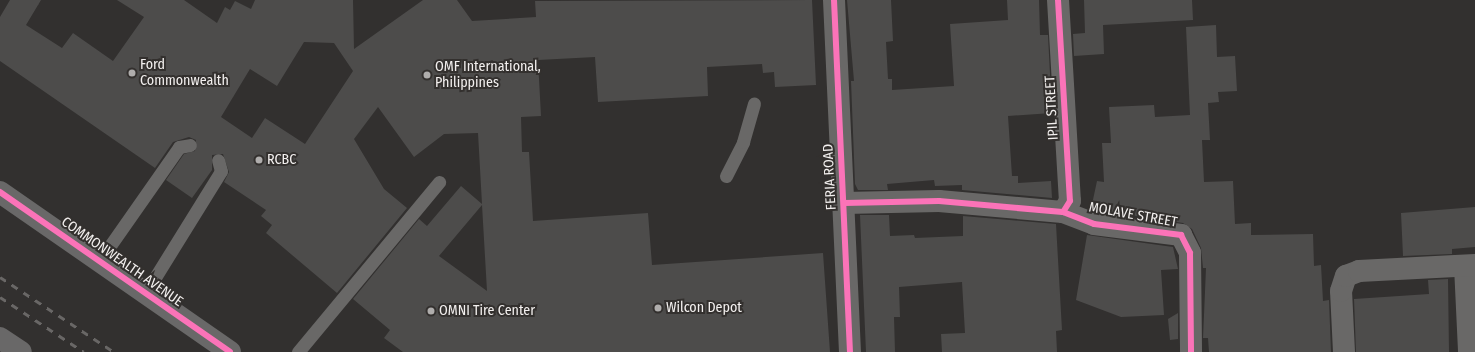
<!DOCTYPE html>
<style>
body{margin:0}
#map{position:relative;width:1475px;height:352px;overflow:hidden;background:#32302f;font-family:"Fira Sans Condensed",sans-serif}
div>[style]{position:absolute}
.building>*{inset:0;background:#4d4c4b}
.lane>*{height:13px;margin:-6.5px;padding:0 6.5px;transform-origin:6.5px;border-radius:6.5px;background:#696867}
.street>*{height:22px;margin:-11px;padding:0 11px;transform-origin:11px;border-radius:11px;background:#696867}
.primary>*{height:22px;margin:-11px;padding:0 11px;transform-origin:11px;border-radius:11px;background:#696868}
.rail>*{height:3px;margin-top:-1.5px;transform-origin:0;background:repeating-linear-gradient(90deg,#696766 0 7px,transparent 0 14px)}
.cycleway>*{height:6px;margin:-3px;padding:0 3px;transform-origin:3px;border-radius:3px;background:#fb73b8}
.dots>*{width:11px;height:11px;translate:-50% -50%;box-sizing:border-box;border:2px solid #33302e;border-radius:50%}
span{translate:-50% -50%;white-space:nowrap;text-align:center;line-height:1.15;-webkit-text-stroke:4px #33302e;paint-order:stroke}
.poi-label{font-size:14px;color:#f3f0ef}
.left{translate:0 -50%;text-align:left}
.street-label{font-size:14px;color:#f3f0ef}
</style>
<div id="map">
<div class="building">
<i style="clip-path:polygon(evenodd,10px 0,41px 0,26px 25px,62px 48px,73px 33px,113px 61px,144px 17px,117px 0,184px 0,217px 23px,225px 7px,230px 10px,235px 1px,251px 9px,255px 0,353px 0,354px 49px,423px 0,457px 0,472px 21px,536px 17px,535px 1px,812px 0,816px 85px,775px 87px,774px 72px,763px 73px,762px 64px,707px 67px,708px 96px,598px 102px,595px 57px,538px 60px,541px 116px,521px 117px,522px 152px,529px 152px,533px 221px,648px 213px,652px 265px,823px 253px,830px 352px,403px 352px,384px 338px,390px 330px,353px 299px,419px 219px,427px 226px,461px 186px,482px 204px,478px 133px,444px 134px,414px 157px,378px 107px,354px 139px,384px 189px,407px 208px,337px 293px,266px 233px,272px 225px,261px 216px,266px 210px,224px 182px,229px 172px,223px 154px,212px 155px,212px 170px,192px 198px,166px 180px,184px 154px,195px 151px,196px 140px,189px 137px,173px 142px,155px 168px,0 61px,0 17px,10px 0,304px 42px,334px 43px,353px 71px,305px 144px,265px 118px,252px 138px,221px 117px,250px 69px,277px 86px,304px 42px,10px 0,482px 205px,487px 291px,439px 256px,482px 205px)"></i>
<i style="clip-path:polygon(847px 0,891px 0,893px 41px,886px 42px,888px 79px,892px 79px,892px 90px,954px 86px,950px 24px,1008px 20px,1007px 0,1039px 0,1040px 35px,1048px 35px,1052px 113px,1008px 116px,1012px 176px,1018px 176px,1018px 183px,1051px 181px,1052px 198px,962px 190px,962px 185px,935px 186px,934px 180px,887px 184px,888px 190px,858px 190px,855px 184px,851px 81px,854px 81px)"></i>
<i style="clip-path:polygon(1084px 0,1192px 0,1193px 20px,1103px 25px,1104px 54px,1074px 56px,1073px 34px,1085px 33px)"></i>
<i style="clip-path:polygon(1216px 25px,1217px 57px,1235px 56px,1237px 91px,1218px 92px,1219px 102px,1208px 103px,1210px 140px,1202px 140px,1204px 182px,1233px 181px,1235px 224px,1251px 223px,1251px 235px,1313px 234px,1314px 266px,1321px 265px,1323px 301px,1329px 300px,1331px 352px,1209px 352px,1208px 338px,1203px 338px,1206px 268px,1203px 268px,1201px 248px,1192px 229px,1183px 223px,1091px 209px,1097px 181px,1104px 182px,1102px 143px,1111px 143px,1109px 107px,1154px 105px,1155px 117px,1190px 115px,1186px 27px)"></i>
<i style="clip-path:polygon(1475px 207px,1475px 247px,1452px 249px,1452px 254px,1403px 256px,1401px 213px)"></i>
<i style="clip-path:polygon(860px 215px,889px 215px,890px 236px,914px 235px,915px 238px,963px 236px,963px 216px,1056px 224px,1062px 330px,1056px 331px,1057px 352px,942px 352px,941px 334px,965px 333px,962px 282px,899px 287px,900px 317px,894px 317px,895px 352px,866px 352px)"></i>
<i style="clip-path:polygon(1087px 235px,1173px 247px,1178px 269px,1161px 270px,1164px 315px,1121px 317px,1076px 300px)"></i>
<i style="clip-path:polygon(1448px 279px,1449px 352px,1356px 352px,1354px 299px,1429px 294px,1428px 280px)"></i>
<i style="clip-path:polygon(1178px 313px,1178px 339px,1170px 340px,1168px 319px)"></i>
</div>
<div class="lane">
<i style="left:726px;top:176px;width:38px;rotate:-63deg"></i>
<i style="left:743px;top:142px;width:40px;rotate:-74deg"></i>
<i style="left:100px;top:260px;width:138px;rotate:-55deg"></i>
<i style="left:179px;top:147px;width:11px;rotate:-10deg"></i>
<i style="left:146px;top:292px;width:142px;rotate:-58.2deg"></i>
<i style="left:221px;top:171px;width:11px;rotate:-105deg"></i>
<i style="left:298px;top:352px;width:221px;rotate:-50.3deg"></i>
</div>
<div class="street">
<i style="left:834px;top:0;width:352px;rotate:87.4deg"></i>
<i style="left:1058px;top:0;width:201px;rotate:86.6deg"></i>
<i style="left:1070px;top:201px;width:13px;rotate:122deg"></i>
<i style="left:844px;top:203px;width:95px;rotate:-1.2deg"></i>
<i style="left:939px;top:201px;width:124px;rotate:5.1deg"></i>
<i style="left:1063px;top:212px;width:33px;rotate:21deg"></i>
<i style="left:1094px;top:224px;width:88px;rotate:7.2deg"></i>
<i style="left:1181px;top:235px;width:20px;rotate:63deg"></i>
<i style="left:1190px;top:253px;width:99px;rotate:89.4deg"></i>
<i style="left:1465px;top:266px;width:86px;rotate:87.3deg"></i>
<i style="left:1344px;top:352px;width:61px;rotate:-92.8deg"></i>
<i style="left:1341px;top:291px;width:16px;rotate:-72deg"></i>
<i style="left:1346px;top:276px;width:14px;rotate:-21deg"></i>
<i style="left:1359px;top:271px;width:116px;rotate:-3deg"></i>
</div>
<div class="primary">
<i style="left:0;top:192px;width:280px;rotate:34.8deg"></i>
<i style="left:0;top:338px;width:25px;rotate:34deg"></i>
</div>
<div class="rail">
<i style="left:0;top:277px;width:136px;rotate:33.3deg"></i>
<i style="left:0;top:297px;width:100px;rotate:33.2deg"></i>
</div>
<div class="cycleway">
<i style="left:834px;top:0;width:352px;rotate:87.4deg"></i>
<i style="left:1058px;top:0;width:201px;rotate:86.6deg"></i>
<i style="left:1070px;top:201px;width:13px;rotate:122deg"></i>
<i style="left:0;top:192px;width:280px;rotate:34.8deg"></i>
<i style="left:844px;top:203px;width:95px;rotate:-1.2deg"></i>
<i style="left:939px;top:201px;width:124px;rotate:5.1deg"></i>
<i style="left:1063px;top:212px;width:33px;rotate:21deg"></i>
<i style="left:1094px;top:224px;width:88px;rotate:7.2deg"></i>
<i style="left:1181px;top:235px;width:20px;rotate:63deg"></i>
<i style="left:1190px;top:253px;width:99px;rotate:89.4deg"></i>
</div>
<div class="dots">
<i style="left:132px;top:73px;background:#afadac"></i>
<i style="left:427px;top:75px;background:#afadac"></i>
<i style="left:259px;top:160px;background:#afadac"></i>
<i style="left:658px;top:308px;background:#afadac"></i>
<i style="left:431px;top:311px;background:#afadac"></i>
</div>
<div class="poi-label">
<span class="left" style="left:140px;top:73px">Ford<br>Commonwealth</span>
<span class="left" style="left:435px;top:75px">OMF International,<br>Philippines</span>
<span class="left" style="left:267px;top:160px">RCBC</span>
<span class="left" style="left:666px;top:308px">Wilcon Depot</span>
<span class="left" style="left:439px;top:311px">OMNI Tire Center</span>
</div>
<div class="street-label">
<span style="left:1052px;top:108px;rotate:-93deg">IPIL STREET</span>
<span style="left:830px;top:177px;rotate:-93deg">FERIA ROAD</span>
<span style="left:1133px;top:215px;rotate:10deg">MOLAVE STREET</span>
<span style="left:122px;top:262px;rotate:35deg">COMMONWEALTH AVENUE</span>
</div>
</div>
